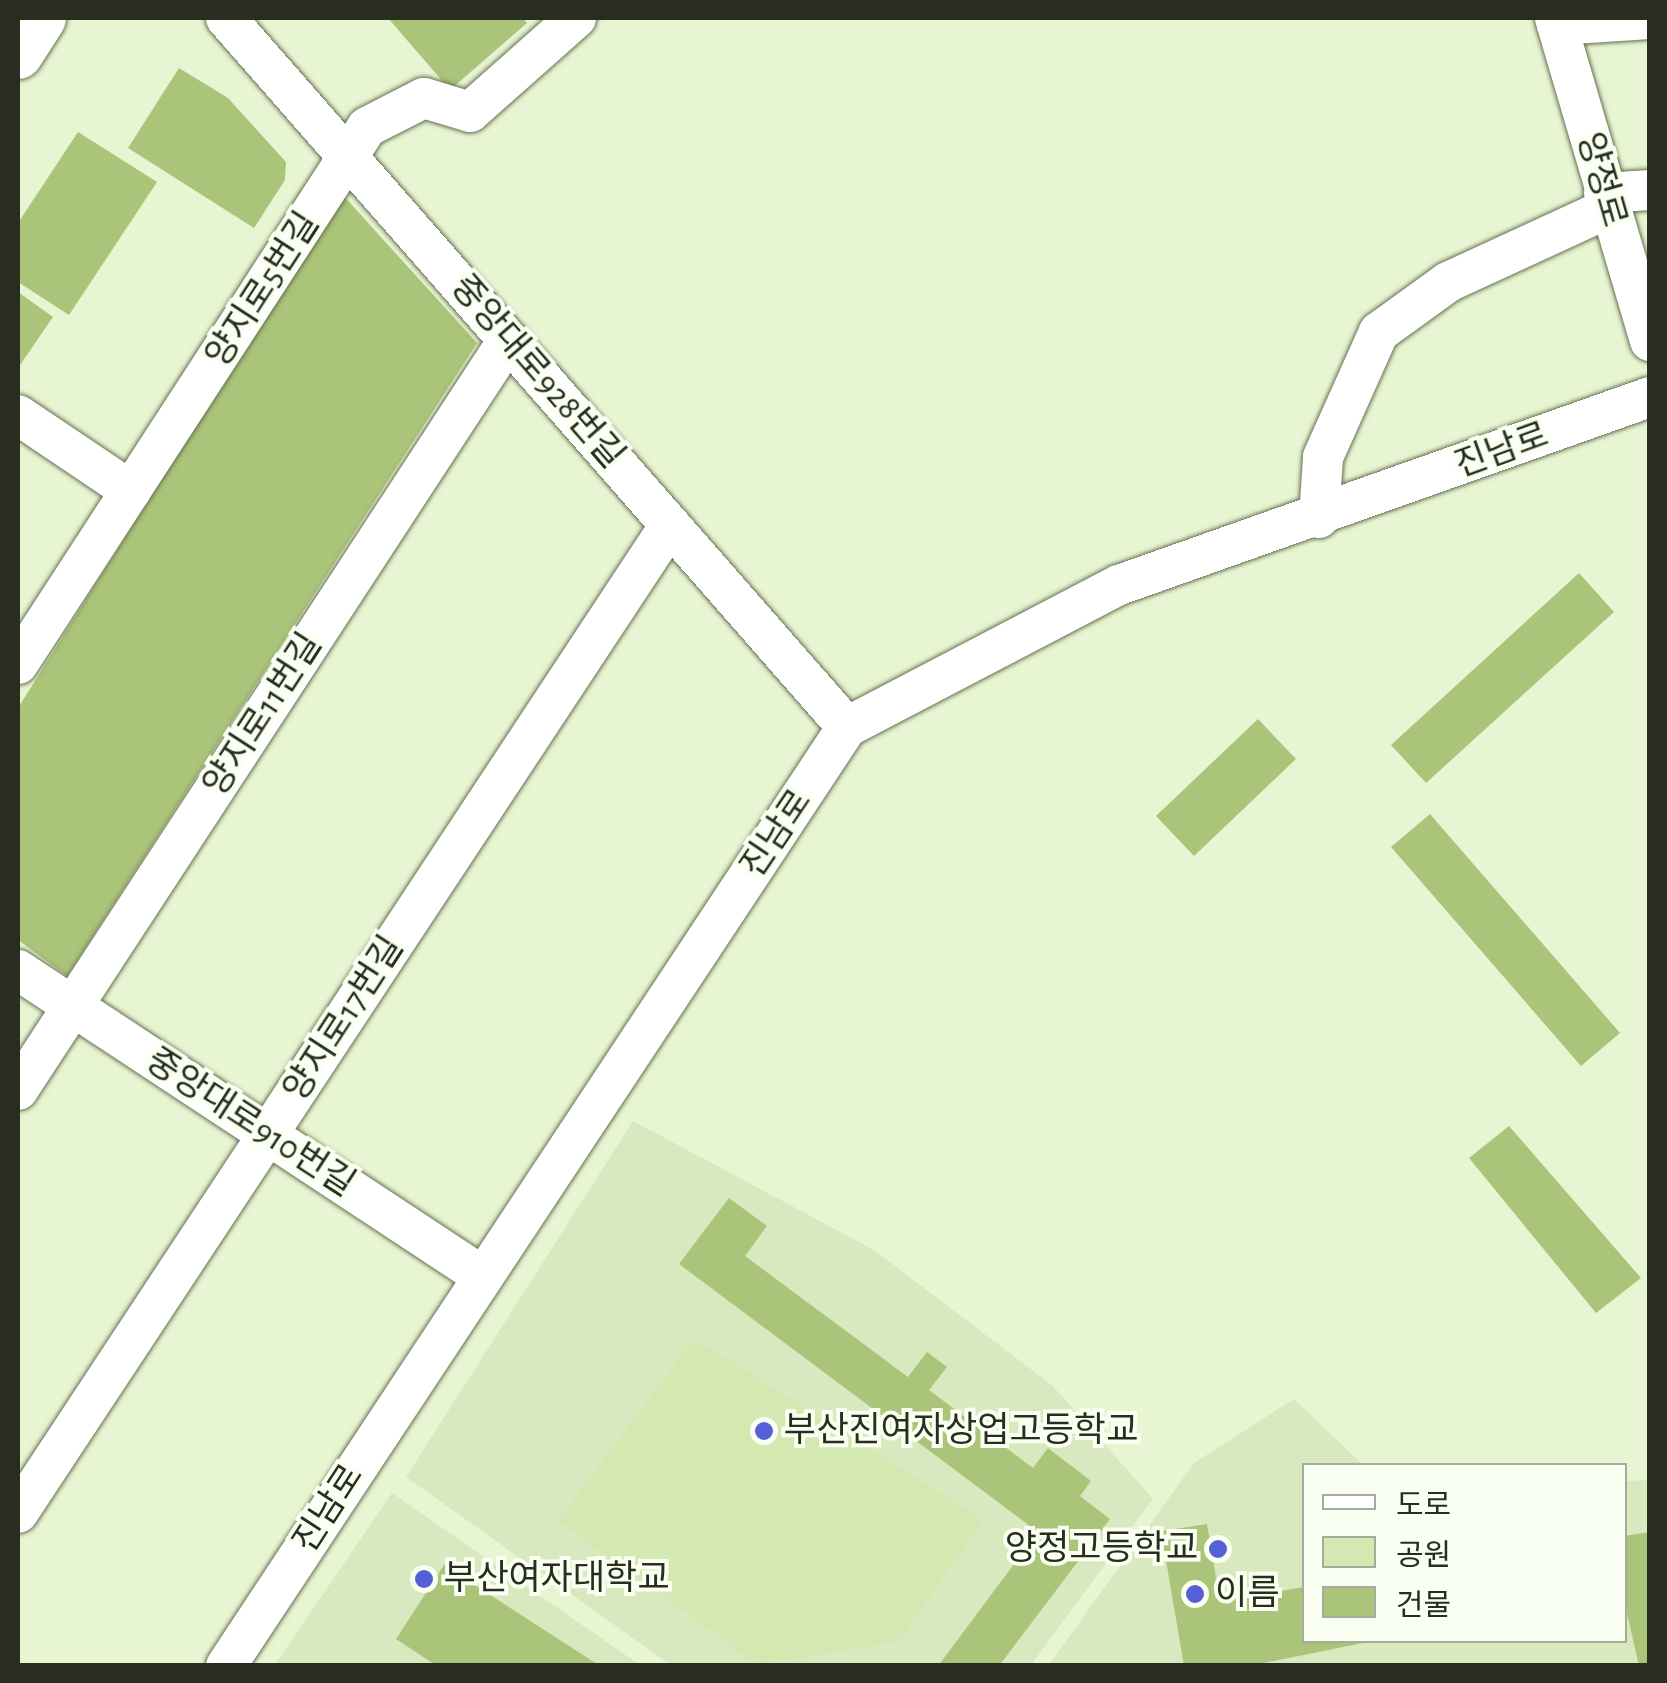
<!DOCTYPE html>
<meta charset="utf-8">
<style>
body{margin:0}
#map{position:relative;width:1667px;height:1683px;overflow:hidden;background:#e8f5d2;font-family:"Alegreya Sans","Noto Sans KR",sans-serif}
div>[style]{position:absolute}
.built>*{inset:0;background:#d9e9bf}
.green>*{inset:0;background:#d4e9b2}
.building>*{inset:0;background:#aac479}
.roads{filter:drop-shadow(0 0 2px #657051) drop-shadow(0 0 2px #657051)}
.minor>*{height:40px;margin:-20px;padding:0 20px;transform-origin:20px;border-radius:20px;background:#fff}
.major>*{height:50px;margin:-25px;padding:0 25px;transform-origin:25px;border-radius:25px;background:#fff}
.dots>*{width:28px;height:28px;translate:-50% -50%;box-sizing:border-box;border:5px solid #f9fff1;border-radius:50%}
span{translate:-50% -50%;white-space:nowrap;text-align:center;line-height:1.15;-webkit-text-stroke:8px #f9fff1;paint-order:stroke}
.street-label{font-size:35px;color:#282d20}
.poi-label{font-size:35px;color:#282d20}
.left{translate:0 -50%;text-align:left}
.right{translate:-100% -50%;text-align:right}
.frame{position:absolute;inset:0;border:20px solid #282d20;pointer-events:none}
.legend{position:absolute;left:1302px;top:1463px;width:325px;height:180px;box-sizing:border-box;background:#f9fff1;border:2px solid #a5ab9d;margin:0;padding:12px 18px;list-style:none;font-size:30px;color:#282d20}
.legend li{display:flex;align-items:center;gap:20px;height:50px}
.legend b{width:50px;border:2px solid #a5ab9d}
</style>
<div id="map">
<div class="built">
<i style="clip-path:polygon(633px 1121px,874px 1250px,1053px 1386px,1153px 1499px,1031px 1665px,672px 1666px,406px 1477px)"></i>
<i style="clip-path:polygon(1294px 1399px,1363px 1465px,1304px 1466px,1304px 1640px,1624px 1640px,1625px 1481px,1649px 1480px,1649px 1665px,1048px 1666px,1194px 1463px)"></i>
<i style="clip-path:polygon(392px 1493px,640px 1665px,274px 1666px)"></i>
</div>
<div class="green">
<i style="clip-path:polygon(694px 1338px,984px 1520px,899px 1641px,758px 1665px,558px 1521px)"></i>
</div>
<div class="building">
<i style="clip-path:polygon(388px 18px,523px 18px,527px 23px,450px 90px)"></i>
<i style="clip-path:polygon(179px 68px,228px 98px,286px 162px,285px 180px,254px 228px,128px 148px)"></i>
<i style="clip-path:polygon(78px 132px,157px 182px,69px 315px,18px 282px,18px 223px)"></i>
<i style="clip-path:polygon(341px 193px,477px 343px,67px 976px,18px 940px,18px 708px)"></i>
<i style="clip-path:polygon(18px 292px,53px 317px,18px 368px)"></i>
<i style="clip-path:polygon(1579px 573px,1614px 612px,1426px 783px,1391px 745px)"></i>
<i style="clip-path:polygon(1258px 719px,1296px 759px,1194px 856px,1156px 816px)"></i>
<i style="clip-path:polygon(1430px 814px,1620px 1033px,1581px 1066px,1391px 847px)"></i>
<i style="clip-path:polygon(1509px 1126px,1641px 1278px,1596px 1313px,1469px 1158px)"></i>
<i style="clip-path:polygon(729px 1198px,767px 1226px,745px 1256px,908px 1377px,927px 1352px,947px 1367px,929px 1390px,1033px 1468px,1048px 1448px,1091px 1481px,1080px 1496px,1110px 1519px,999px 1666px,938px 1666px,1038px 1532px,679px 1264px)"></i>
<i style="clip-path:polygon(1207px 1524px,1220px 1601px,1304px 1587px,1304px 1640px,1363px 1643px,1249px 1666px,1184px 1666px,1161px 1531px)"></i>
<i style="clip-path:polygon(1650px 1532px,1650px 1666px,1639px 1666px,1624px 1600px,1624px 1536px)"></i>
<i style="clip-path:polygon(444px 1565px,600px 1666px,437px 1666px,396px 1639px)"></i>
</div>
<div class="roads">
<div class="minor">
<i style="left:226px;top:18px;width:943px;rotate:48.79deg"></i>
<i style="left:1555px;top:18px;width:337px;rotate:73.6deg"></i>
<i style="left:1557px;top:25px;width:93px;rotate:-3.7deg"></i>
<i style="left:1604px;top:193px;width:46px;rotate:-3.7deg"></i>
<i style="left:18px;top:415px;width:136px;rotate:33.9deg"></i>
<i style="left:1319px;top:518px;width:61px;rotate:-86.2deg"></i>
<i style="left:1323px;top:457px;width:137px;rotate:-65.9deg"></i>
<i style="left:1379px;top:332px;width:85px;rotate:-35.9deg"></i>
<i style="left:1448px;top:282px;width:177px;rotate:-24.7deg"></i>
<i style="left:18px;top:664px;width:640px;rotate:-56.98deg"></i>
<i style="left:367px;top:127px;width:64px;rotate:-27deg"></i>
<i style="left:424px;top:98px;width:48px;rotate:16.9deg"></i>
<i style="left:470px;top:112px;width:142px;rotate:-41.6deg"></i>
<i style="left:18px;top:970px;width:556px;rotate:33.4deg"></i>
<i style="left:18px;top:1090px;width:896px;rotate:-56.84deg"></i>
<i style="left:18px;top:1513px;width:1184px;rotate:-56.58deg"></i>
<i style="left:226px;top:1666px;width:1126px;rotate:-56.52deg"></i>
<i style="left:847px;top:727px;width:307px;rotate:-27.6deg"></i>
<i style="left:1119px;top:585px;width:563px;rotate:-19.5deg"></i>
</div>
<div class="major">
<i style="left:18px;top:54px;width:43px;rotate:-57.4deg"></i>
</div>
</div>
<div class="dots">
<i style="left:764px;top:1431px;background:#5560d7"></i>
<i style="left:1218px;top:1549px;background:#5560d7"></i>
<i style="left:424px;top:1579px;background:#5560d7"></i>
<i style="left:1195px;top:1594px;background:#5560d7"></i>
</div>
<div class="street-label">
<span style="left:1601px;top:180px;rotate:74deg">양정로</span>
<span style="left:263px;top:290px;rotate:-57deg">양지로5번길</span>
<span style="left:537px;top:372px;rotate:49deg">중앙대로928번길</span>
<span style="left:1502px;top:451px;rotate:-20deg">진남로</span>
<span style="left:263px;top:715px;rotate:-57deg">양지로11번길</span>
<span style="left:777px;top:834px;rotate:-56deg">진남로</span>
<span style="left:344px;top:1019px;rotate:-57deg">양지로17번길</span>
<span style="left:250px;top:1123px;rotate:33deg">중앙대로910번길</span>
<span style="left:329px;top:1509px;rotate:-57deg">진남로</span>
</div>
<div class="poi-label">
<span class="left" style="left:784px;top:1431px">부산진여자상업고등학교</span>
<span class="right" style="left:1198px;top:1549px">양정고등학교</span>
<span class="left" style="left:444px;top:1579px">부산여자대학교</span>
<span class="left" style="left:1215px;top:1594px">이름</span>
</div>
<div class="frame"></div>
<ul class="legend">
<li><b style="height:12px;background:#fff"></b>도로</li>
<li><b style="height:28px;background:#d4e9b2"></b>공원</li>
<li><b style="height:28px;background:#aac479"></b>건물</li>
</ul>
</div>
